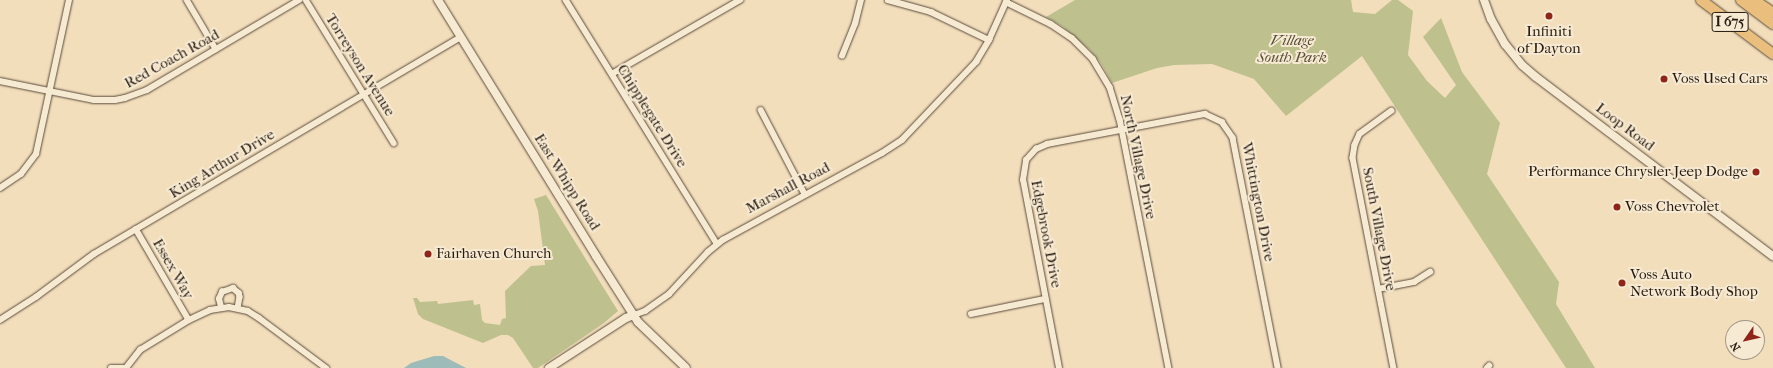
<!DOCTYPE html>
<style>
body{margin:0}
#map{position:relative;width:1773px;height:368px;overflow:hidden;background:#f3debc;font-family:"IM FELL French Canon",serif}
div>[style]{position:absolute}
.green>*{inset:0;background:#bec08e}
.water>*{inset:0;background:#9dbbb8}
.roads{filter:drop-shadow(0 0 1px #5a4b3a) drop-shadow(0 0 1px #5a4b3a)}
.street>*{height:5.5px;margin:-2.75px;padding:0 2.75px;transform-origin:2.75px;border-radius:2.75px;background:#f7ead3}
.secondary>*{height:8px;margin:-4px;padding:0 4px;transform-origin:4px;border-radius:4px;background:#f7ead3}
.highway>*{height:10px;margin:-5px;padding:0 5px;transform-origin:5px;border-radius:5px;background:#eabf7e}
.dots>*{width:11px;height:11px;translate:-50% -50%;box-sizing:border-box;border:2px solid #f7ead3;border-radius:50%}
span{translate:-50% -50%;white-space:nowrap;text-align:center;line-height:1.15;-webkit-text-stroke:4px #f7ead3;paint-order:stroke}
.shield-label span{padding:1px 3px;background:#f7ead3;border:1px solid;border-radius:3px;-webkit-text-stroke-width:0}
.shield-label{font-size:14px;color:#271a0f;font-weight:700}
.poi-label{font-size:15px;color:#271a0f}
.left{translate:0 -50%;text-align:left}
.right{translate:-100% -50%;text-align:right}
.park-label{font-size:15px;color:#544c35;font-style:italic}
.street-label{font-size:15px;color:#271a0f}
.north{position:absolute;left:1725px;top:320px;width:40px;height:40px;box-sizing:border-box;background:#f7ead3;border:1px solid #a49785;border-radius:50%;rotate:236deg;font-size:11px;font-weight:700;line-height:16px;text-align:center;color:#271a0f}
.north::after{content:'';display:block;margin:auto;width:14px;height:18px;background:#8f2418;clip-path:polygon(50% 0,100% 100%,50% 72%,0 100%)}
</style>
<div id="map">
<div class="green">
<i style="clip-path:polygon(1075px 0,1351px 0,1353px 12px,1375px 14px,1392px 0,1398px 0,1413px 11px,1408px 55px,1427px 81px,1445px 98px,1456px 85px,1423px 37px,1441px 18px,1462px 72px,1500px 123px,1487px 174px,1559px 282px,1556px 304px,1595px 368px,1566px 368px,1362px 56px,1286px 116px,1254px 79px,1212px 64px,1174px 65px,1157px 68px,1112px 83px,1101px 63px,1090px 50px,1062px 26px,1046px 17px)"></i>
<i style="clip-path:polygon(546px 195px,618px 311px,604px 323px,538px 368px,533px 368px,513px 338px,508px 335px,501px 335px,483px 343px,423px 319px,418px 314px,413px 298px,417px 298px,420px 302px,437px 301px,438px 304px,473px 300px,474px 305px,480px 304px,482px 320px,485px 323px,500px 325px,502px 319px,506px 318px,505px 291px,531px 266px,545px 265px,538px 211px,534px 199px)"></i>
</div>
<div class="water">
<i style="clip-path:polygon(434px 356px,443px 356px,466px 368px,404px 368px,411px 363px)"></i>
</div>
<div class="roads">
<div class="street">
<i style="left:187px;top:0;width:57px;rotate:59.4deg"></i>
<i style="left:306px;top:0;width:168px;rotate:58.4deg"></i>
<i style="left:566px;top:0;width:287px;rotate:58.2deg"></i>
<i style="left:888px;top:0;width:45px;rotate:15.6deg"></i>
<i style="left:931px;top:12px;width:64px;rotate:25.8deg"></i>
<i style="left:1006px;top:2px;width:50px;rotate:26.1deg"></i>
<i style="left:1051px;top:24px;width:25px;rotate:34deg"></i>
<i style="left:1072px;top:38px;width:30px;rotate:45deg"></i>
<i style="left:1093px;top:59px;width:33px;rotate:59deg"></i>
<i style="left:1110px;top:87px;width:34px;rotate:73deg"></i>
<i style="left:1120px;top:119px;width:254px;rotate:78.9deg"></i>
<i style="left:842px;top:56px;width:35px;rotate:-68deg"></i>
<i style="left:855px;top:24px;width:25px;rotate:-76deg"></i>
<i style="left:612px;top:74px;width:148px;rotate:-30deg"></i>
<i style="left:0;top:81px;width:96px;rotate:11.4deg"></i>
<i style="left:94px;top:100px;width:21px"></i>
<i style="left:115px;top:100px;width:10px;rotate:-11deg"></i>
<i style="left:125px;top:98px;width:23px;rotate:-20deg"></i>
<i style="left:147px;top:90px;width:177px;rotate:-30.6deg"></i>
<i style="left:761px;top:110px;width:95px;rotate:62.4deg"></i>
<i style="left:1392px;top:111px;width:39px;rotate:144deg"></i>
<i style="left:1360px;top:134px;width:12px;rotate:114deg"></i>
<i style="left:1355px;top:145px;width:13px;rotate:99deg"></i>
<i style="left:1353px;top:158px;width:214px;rotate:79deg"></i>
<i style="left:0;top:188px;width:25px;rotate:-34deg"></i>
<i style="left:21px;top:174px;width:25px;rotate:-53deg"></i>
<i style="left:36px;top:154px;width:157px;rotate:-77.9deg"></i>
<i style="left:136px;top:229px;width:105px;rotate:59.8deg"></i>
<i style="left:1378px;top:289px;width:37px;rotate:-11deg"></i>
<i style="left:1414px;top:282px;width:19px;rotate:-32deg"></i>
<i style="left:221px;top:307px;width:8px;rotate:-104deg"></i>
<i style="left:219px;top:299px;width:8px;rotate:-67deg"></i>
<i style="left:222px;top:292px;width:12px;rotate:-20deg"></i>
<i style="left:233px;top:288px;width:8px;rotate:40deg"></i>
<i style="left:239px;top:293px;width:4px;rotate:76deg"></i>
<i style="left:240px;top:297px;width:11px;rotate:100deg"></i>
<i style="left:971px;top:314px;width:76px;rotate:-11.5deg"></i>
<i style="left:634px;top:315px;width:12px;rotate:-20deg"></i>
<i style="left:645px;top:311px;width:29px;rotate:-35deg"></i>
<i style="left:669px;top:294px;width:57px;rotate:-47.1deg"></i>
<i style="left:708px;top:252px;width:19px;rotate:-39deg"></i>
<i style="left:723px;top:240px;width:181px;rotate:-28.7deg"></i>
<i style="left:882px;top:153px;width:24px;rotate:-33deg"></i>
<i style="left:902px;top:140px;width:108px;rotate:-46.5deg"></i>
<i style="left:976px;top:62px;width:26px;rotate:-59deg"></i>
<i style="left:989px;top:40px;width:44px;rotate:-65.8deg"></i>
<i style="left:0;top:320px;width:43px;rotate:-32.6deg"></i>
<i style="left:36px;top:297px;width:72px;rotate:-36.6deg"></i>
<i style="left:94px;top:254px;width:426px;rotate:-30.6deg"></i>
<i style="left:111px;top:368px;width:13px"></i>
<i style="left:126px;top:368px;width:23px;rotate:-52deg"></i>
<i style="left:140px;top:350px;width:57px;rotate:-31.5deg"></i>
<i style="left:189px;top:320px;width:23px;rotate:-25deg"></i>
<i style="left:210px;top:310px;width:19px;rotate:-9deg"></i>
<i style="left:229px;top:307px;width:19px;rotate:12deg"></i>
<i style="left:248px;top:311px;width:13px;rotate:32deg"></i>
<i style="left:259px;top:318px;width:84px;rotate:36.7deg"></i>
<i style="left:1059px;top:368px;width:191px;rotate:-100.8deg"></i>
<i style="left:1023px;top:180px;width:20px;rotate:-81deg"></i>
<i style="left:1026px;top:160px;width:15px;rotate:-48deg"></i>
<i style="left:1036px;top:149px;width:12px;rotate:-24deg"></i>
<i style="left:1047px;top:144px;width:161px;rotate:-10.8deg"></i>
<i style="left:1205px;top:114px;width:19px;rotate:25deg"></i>
<i style="left:1222px;top:122px;width:19px;rotate:55deg"></i>
<i style="left:1233px;top:138px;width:234px;rotate:78.9deg"></i>
<i style="left:1487px;top:368px;width:3px;rotate:-45deg"></i>
</div>
<div class="secondary">
<i style="left:438px;top:0;width:301px;rotate:58.3deg"></i>
<i style="left:596px;top:256px;width:78px;rotate:57.5deg"></i>
<i style="left:638px;top:322px;width:66px;rotate:43.8deg"></i>
<i style="left:1484px;top:0;width:20px;rotate:70deg"></i>
<i style="left:1491px;top:19px;width:29px;rotate:61deg"></i>
<i style="left:1505px;top:44px;width:27px;rotate:51deg"></i>
<i style="left:1522px;top:65px;width:18px;rotate:41deg"></i>
<i style="left:1536px;top:77px;width:297px;rotate:37.1deg"></i>
<i style="left:549px;top:368px;width:92px;rotate:-33deg"></i>
<i style="left:626px;top:318px;width:9px;rotate:-21deg"></i>
</div>
<div class="highway">
<i style="left:1701px;top:0;width:90px;rotate:36.9deg"></i>
<i style="left:1741px;top:0;width:40px;rotate:37deg"></i>
<i style="left:1754px;top:0;width:23px;rotate:34deg"></i>
</div>
</div>
<div class="dots">
<i style="left:1549px;top:16px;background:#8f2418"></i>
<i style="left:1664px;top:79px;background:#8f2418"></i>
<i style="left:1756px;top:172px;background:#8f2418"></i>
<i style="left:1617px;top:207px;background:#8f2418"></i>
<i style="left:428px;top:254px;background:#8f2418"></i>
<i style="left:1622px;top:283px;background:#8f2418"></i>
</div>
<div class="shield-label">
<span style="left:1730px;top:22px">I 675</span>
</div>
<div class="poi-label">
<span style="left:1549px;top:40px">Infiniti<br>of Dayton</span>
<span class="left" style="left:1672px;top:79px">Voss Used Cars</span>
<span class="right" style="left:1748px;top:172px">Performance Chrysler Jeep Dodge</span>
<span class="left" style="left:1625px;top:207px">Voss Chevrolet</span>
<span class="left" style="left:436px;top:254px">Fairhaven Church</span>
<span class="left" style="left:1630px;top:283px">Voss Auto<br>Network Body Shop</span>
</div>
<div class="park-label">
<span style="left:1292px;top:49px">Village<br>South Park</span>
</div>
<div class="street-label">
<span style="left:172px;top:59px;rotate:-29deg">Red Coach Road</span>
<span style="left:360px;top:65px;rotate:58deg">Torreyson Avenue</span>
<span style="left:652px;top:116px;rotate:58deg">Chipplegate Drive</span>
<span style="left:1625px;top:127px;rotate:37deg">Loop Road</span>
<span style="left:1138px;top:157px;rotate:78deg">North Village Drive</span>
<span style="left:222px;top:164px;rotate:-31deg">King Arthur Drive</span>
<span style="left:567px;top:182px;rotate:58deg">East Whipp Road</span>
<span style="left:788px;top:188px;rotate:-28deg">Marshall Road</span>
<span style="left:1258px;top:202px;rotate:79deg">Whittington Drive</span>
<span style="left:1379px;top:229px;rotate:79deg">South Village Drive</span>
<span style="left:1046px;top:234px;rotate:79deg">Edgebrook Drive</span>
<span style="left:173px;top:269px;rotate:60deg">Essex Way</span>
</div>
<div class="north">N</div>
</div>
